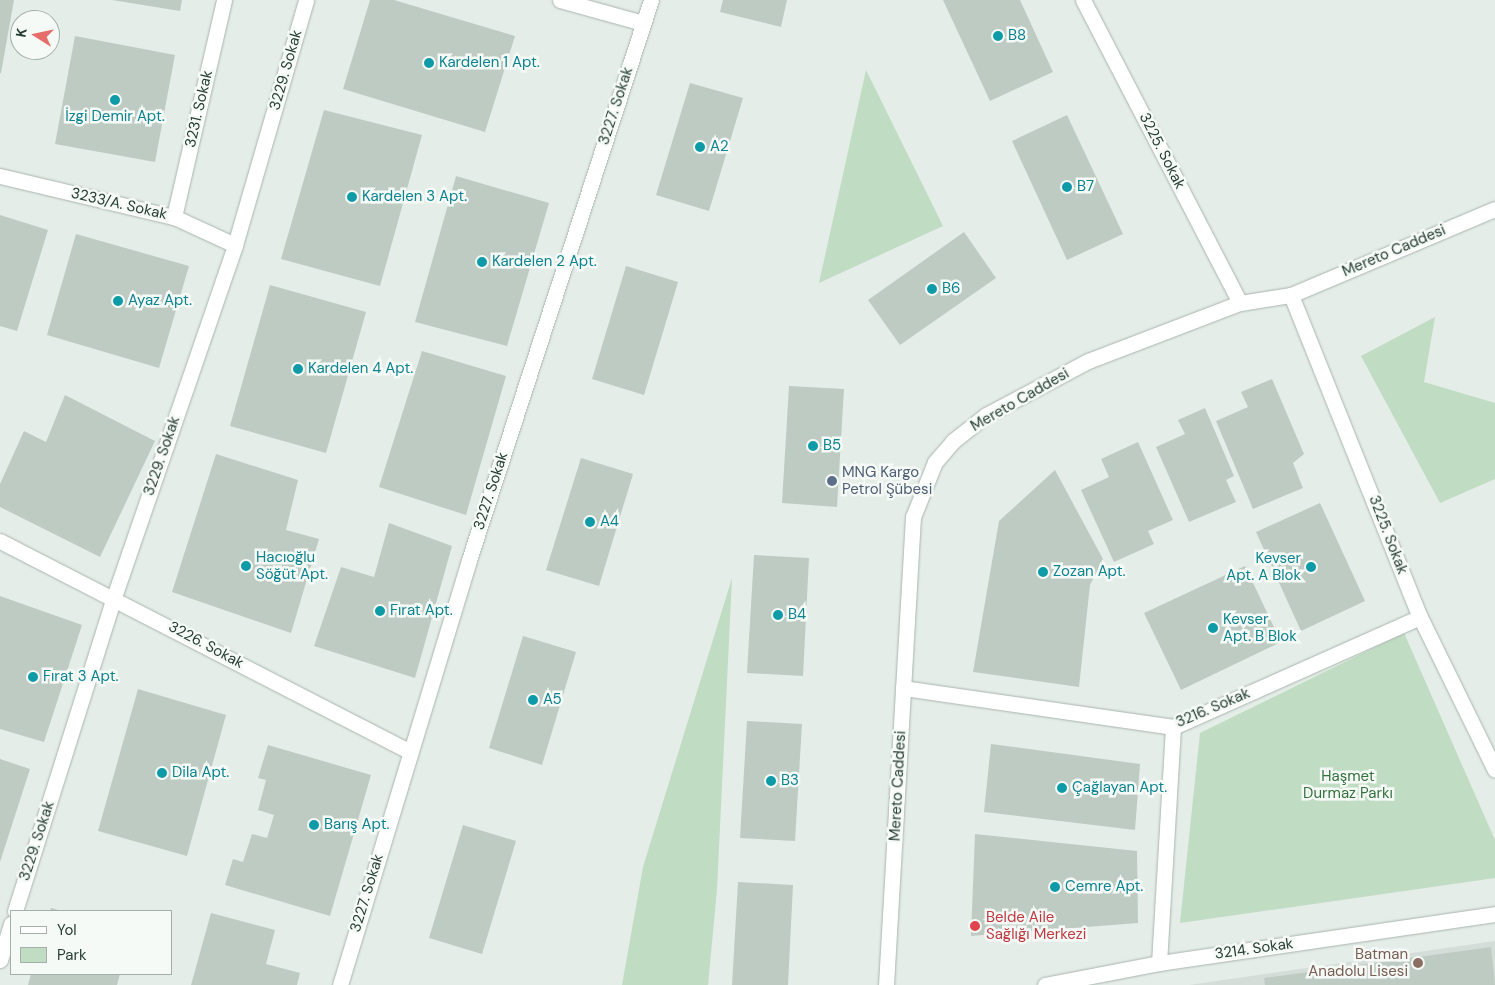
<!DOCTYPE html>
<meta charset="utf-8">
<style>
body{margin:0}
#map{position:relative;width:1495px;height:985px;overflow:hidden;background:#e5ede8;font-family:"DM Sans",sans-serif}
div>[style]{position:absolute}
.built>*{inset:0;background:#d4ddd7}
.green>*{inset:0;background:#c0dcc2}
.building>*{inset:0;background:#becbc3}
.roads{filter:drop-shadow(0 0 1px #a8b5ae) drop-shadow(0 0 1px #a8b5ae)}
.minor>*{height:15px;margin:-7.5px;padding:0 7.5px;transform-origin:7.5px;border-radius:7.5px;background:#fff}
.tertiary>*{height:15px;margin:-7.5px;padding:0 7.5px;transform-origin:7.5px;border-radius:7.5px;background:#fff}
.dots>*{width:14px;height:14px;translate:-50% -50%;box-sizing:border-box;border:2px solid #f6faf7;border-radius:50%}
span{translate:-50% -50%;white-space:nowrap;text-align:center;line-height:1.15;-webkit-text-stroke:5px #f6faf7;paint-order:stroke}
.culture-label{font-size:15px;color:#0d838f}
.left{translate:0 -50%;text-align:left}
.right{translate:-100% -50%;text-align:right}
.street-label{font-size:15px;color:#263e32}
.service-label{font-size:15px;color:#4e5e75}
.park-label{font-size:15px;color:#33713d}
.health-label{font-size:15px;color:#be3a42}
.education-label{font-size:15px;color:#785e54}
.legend{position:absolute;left:10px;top:910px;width:162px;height:65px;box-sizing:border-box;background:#f6faf7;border:1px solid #a3afa8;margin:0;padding:6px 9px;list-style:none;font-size:15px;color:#263e32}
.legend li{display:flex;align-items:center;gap:10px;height:25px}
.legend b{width:25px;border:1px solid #a3afa8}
.north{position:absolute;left:10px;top:10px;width:50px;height:50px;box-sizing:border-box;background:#f6faf7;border:1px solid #a3afa8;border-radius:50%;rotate:280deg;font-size:14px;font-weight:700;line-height:20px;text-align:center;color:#263e32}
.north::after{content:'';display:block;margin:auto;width:18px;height:22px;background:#e66d6a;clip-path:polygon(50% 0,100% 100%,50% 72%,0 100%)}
</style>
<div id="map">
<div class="built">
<i style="clip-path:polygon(1495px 941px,1495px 985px,1189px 985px)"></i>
</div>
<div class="green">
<i style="clip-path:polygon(866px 70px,943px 226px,819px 283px)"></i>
<i style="clip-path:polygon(1435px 317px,1424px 382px,1495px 403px,1495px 479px,1440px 503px,1361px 356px)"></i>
<i style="clip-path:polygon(732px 578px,717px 889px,708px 985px,622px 985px,643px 867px)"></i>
<i style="clip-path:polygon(1404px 633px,1495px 840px,1495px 878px,1180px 923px,1200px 733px)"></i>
</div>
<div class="building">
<i style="clip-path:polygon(0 0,14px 0,1px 73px,0 73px)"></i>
<i style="clip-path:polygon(112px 0,182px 0,180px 11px)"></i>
<i style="clip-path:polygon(370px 0,394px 0,515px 36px,485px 132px,343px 89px)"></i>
<i style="clip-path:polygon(723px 0,787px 0,781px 27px,720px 12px)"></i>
<i style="clip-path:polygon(943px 0,1020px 0,1053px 72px,990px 101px)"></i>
<i style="clip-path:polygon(75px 36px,175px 55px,155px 162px,55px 144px)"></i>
<i style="clip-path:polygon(690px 83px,743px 98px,709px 211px,656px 195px)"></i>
<i style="clip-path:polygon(324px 110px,422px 135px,380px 286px,281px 259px)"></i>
<i style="clip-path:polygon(1067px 115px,1123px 234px,1067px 260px,1012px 141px)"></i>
<i style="clip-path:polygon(456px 176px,549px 203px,507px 346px,415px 322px)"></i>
<i style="clip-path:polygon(0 215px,48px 230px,17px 331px,0 326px)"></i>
<i style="clip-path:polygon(964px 232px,996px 278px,900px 345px,868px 300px)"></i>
<i style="clip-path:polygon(76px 234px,189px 266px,159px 368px,47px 335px)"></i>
<i style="clip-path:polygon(626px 266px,678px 282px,644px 395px,592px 379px)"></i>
<i style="clip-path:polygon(270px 285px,366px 312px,326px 453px,230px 426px)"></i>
<i style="clip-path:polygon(422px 351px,506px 376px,466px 515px,379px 487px)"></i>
<i style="clip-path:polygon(1272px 379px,1304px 454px,1293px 463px,1303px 488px,1253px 509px,1216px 421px,1248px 407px,1241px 392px)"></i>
<i style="clip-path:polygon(789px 386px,844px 389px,837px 507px,782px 503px)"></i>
<i style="clip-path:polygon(65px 395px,155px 441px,100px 557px,0 507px,0 484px,24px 431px,46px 442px)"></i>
<i style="clip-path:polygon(1205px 408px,1234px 476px,1226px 480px,1236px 502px,1189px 522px,1156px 447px,1185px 434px,1178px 420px)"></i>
<i style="clip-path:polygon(1138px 442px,1173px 520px,1148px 531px,1154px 544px,1114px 562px,1081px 490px,1109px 477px,1101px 459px)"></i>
<i style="clip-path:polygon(216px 454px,298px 480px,286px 530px,319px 539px,291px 633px,172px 592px)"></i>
<i style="clip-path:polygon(581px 458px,633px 474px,599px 586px,546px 570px)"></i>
<i style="clip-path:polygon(1055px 470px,1103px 559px,1090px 585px,1079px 687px,973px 672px,999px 521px)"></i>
<i style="clip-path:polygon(1320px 503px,1365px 601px,1301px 631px,1256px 532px)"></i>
<i style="clip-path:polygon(389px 523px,452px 546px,415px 678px,314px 646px,341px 567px,374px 577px)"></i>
<i style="clip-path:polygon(754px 555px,809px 558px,803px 676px,747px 673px)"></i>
<i style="clip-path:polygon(1245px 566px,1281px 642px,1181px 690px,1144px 613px)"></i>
<i style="clip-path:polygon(0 596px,82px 625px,44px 742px,0 729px)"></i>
<i style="clip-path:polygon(523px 636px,576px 652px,542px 765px,489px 748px)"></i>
<i style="clip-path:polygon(138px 689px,226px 715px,187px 856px,98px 831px)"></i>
<i style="clip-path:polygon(747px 721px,802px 724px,795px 841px,740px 838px)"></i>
<i style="clip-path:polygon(991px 744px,1140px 764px,1135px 830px,984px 812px)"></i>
<i style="clip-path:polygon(268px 745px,371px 775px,330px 916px,225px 885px,233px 859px,243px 862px,252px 834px,267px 838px,274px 815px,258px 810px,266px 780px,258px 778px)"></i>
<i style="clip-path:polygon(0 759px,30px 769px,0 862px)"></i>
<i style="clip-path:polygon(463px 825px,516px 841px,482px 954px,429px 938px)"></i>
<i style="clip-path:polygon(975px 834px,1137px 851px,1138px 923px,971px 936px)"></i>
<i style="clip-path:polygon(738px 882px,793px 885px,788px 985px,732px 985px)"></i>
<i style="clip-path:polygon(51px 908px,62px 911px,50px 911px)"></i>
<i style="clip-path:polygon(211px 913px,275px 930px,266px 964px,300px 973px,297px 985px,191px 985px)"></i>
<i style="clip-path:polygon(1491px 947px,1495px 985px,1265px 985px,1264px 978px)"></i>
<i style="clip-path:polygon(31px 974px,120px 974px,117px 985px,28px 985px)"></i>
</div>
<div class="roads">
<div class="minor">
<i style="left:560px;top:0;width:86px;rotate:15.5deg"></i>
<i style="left:1083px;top:0;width:341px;rotate:62.6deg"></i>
<i style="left:0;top:176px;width:179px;rotate:13.3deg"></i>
<i style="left:174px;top:217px;width:67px;rotate:24.7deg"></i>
<i style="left:174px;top:217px;width:223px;rotate:-77deg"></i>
<i style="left:1291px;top:295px;width:347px;rotate:68.2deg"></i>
<i style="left:1420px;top:617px;width:170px;rotate:63.9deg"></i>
<i style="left:0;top:541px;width:461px;rotate:27.2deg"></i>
<i style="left:903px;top:688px;width:273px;rotate:8.2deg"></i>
<i style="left:1173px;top:727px;width:270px;rotate:-24deg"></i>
<i style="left:15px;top:911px;width:329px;rotate:-72.5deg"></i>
<i style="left:114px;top:597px;width:372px;rotate:-71deg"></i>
<i style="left:235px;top:245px;width:255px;rotate:-73.8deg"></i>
<i style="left:0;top:960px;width:38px;rotate:-73deg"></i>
<i style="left:1159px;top:963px;width:236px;rotate:-86.6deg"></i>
<i style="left:340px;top:985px;width:444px;rotate:-73.1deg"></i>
<i style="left:469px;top:560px;width:589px;rotate:-72deg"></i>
<i style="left:1045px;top:985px;width:116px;rotate:-10.9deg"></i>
<i style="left:1159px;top:963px;width:340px;rotate:-8.3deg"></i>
</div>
<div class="tertiary">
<i style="left:886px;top:985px;width:469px;rotate:-86.7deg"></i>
<i style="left:913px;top:517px;width:59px;rotate:-68.2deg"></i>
<i style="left:935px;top:462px;width:28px;rotate:-49deg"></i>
<i style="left:953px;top:441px;width:42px;rotate:-38.2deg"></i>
<i style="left:986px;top:415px;width:115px;rotate:-27.9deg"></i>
<i style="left:1088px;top:361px;width:163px;rotate:-20.9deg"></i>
<i style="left:1240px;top:303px;width:52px;rotate:-8.9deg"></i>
<i style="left:1291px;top:295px;width:221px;rotate:-22.9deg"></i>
</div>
</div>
<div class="dots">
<i style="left:998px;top:36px;background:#0f9aa8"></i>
<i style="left:429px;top:63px;background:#0f9aa8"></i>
<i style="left:115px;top:100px;background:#0f9aa8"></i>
<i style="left:700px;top:147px;background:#0f9aa8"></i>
<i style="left:1067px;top:187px;background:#0f9aa8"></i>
<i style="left:352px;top:197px;background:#0f9aa8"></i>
<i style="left:482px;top:262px;background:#0f9aa8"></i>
<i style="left:932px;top:289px;background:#0f9aa8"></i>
<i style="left:118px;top:301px;background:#0f9aa8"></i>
<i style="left:298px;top:369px;background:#0f9aa8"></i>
<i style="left:813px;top:446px;background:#0f9aa8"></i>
<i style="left:832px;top:481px;background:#5c6f8a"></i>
<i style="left:590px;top:522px;background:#0f9aa8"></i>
<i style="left:246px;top:566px;background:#0f9aa8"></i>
<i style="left:1311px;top:567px;background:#0f9aa8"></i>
<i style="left:1043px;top:572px;background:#0f9aa8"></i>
<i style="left:380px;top:611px;background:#0f9aa8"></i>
<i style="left:778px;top:615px;background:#0f9aa8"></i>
<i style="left:1213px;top:628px;background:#0f9aa8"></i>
<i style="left:33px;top:677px;background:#0f9aa8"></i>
<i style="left:533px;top:700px;background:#0f9aa8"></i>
<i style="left:162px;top:773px;background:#0f9aa8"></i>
<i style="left:771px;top:781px;background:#0f9aa8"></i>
<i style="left:1062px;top:788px;background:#0f9aa8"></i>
<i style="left:314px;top:825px;background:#0f9aa8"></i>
<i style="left:1055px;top:887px;background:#0f9aa8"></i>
<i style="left:975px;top:926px;background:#e0444e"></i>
<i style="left:1418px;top:963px;background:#8d6e63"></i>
</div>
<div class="culture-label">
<span class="left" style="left:1008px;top:36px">B8</span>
<span class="left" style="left:439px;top:63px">Kardelen 1 Apt.</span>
<span style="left:115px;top:117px">İzgi Demir Apt.</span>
<span class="left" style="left:710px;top:147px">A2</span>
<span class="left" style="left:1077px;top:187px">B7</span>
<span class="left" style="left:362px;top:197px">Kardelen 3 Apt.</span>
<span class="left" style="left:492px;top:262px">Kardelen 2 Apt.</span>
<span class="left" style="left:942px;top:289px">B6</span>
<span class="left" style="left:128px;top:301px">Ayaz Apt.</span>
<span class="left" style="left:308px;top:369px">Kardelen 4 Apt.</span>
<span class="left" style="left:823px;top:446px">B5</span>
<span class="left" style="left:600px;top:522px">A4</span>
<span class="left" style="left:256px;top:566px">Hacıoğlu<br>Söğüt Apt.</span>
<span class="right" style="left:1301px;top:567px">Kevser<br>Apt. A Blok</span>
<span class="left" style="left:1053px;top:572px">Zozan Apt.</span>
<span class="left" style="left:390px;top:611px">Fırat Apt.</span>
<span class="left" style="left:788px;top:615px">B4</span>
<span class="left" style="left:1223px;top:628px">Kevser<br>Apt. B Blok</span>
<span class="left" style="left:43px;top:677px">Fırat 3 Apt.</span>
<span class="left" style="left:543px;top:700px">A5</span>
<span class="left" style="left:172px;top:773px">Dila Apt.</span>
<span class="left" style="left:781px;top:781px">B3</span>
<span class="left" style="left:1072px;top:788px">Çağlayan Apt.</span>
<span class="left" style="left:324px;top:825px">Barış Apt.</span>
<span class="left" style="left:1065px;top:887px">Cemre Apt.</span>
</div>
<div class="street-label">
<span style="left:286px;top:70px;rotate:-74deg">3229. Sokak</span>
<span style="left:616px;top:106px;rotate:-72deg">3227. Sokak</span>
<span style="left:199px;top:109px;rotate:-77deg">3231. Sokak</span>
<span style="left:1162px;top:151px;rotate:63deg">3225. Sokak</span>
<span style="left:119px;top:204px;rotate:13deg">3233/A. Sokak</span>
<span style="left:1394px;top:251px;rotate:-23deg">Mereto Caddesi</span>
<span style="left:1020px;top:400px;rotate:-30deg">Mereto Caddesi</span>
<span style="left:162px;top:456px;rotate:-71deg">3229. Sokak</span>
<span style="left:491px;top:491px;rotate:-72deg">3227. Sokak</span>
<span style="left:1388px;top:535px;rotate:69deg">3225. Sokak</span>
<span style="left:206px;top:645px;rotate:28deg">3226. Sokak</span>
<span style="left:1213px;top:708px;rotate:-23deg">3216. Sokak</span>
<span style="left:898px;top:786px;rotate:-87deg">Mereto Caddesi</span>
<span style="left:37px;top:841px;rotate:-72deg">3229. Sokak</span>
<span style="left:367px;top:893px;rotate:-73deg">3227. Sokak</span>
<span style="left:1254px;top:949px;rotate:-8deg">3214. Sokak</span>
</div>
<div class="service-label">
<span class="left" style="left:842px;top:481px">MNG Kargo<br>Petrol Şübesi</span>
</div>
<div class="park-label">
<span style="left:1348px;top:785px">Haşmet<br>Durmaz Parkı</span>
</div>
<div class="health-label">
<span class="left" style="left:986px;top:926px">Belde Aile<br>Sağlığı Merkezi</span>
</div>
<div class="education-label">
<span class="right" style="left:1408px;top:963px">Batman<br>Anadolu Lisesi</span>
</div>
<ul class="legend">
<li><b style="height:6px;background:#fff"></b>Yol</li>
<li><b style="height:14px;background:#c0dcc2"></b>Park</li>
</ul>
<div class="north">K</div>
</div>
